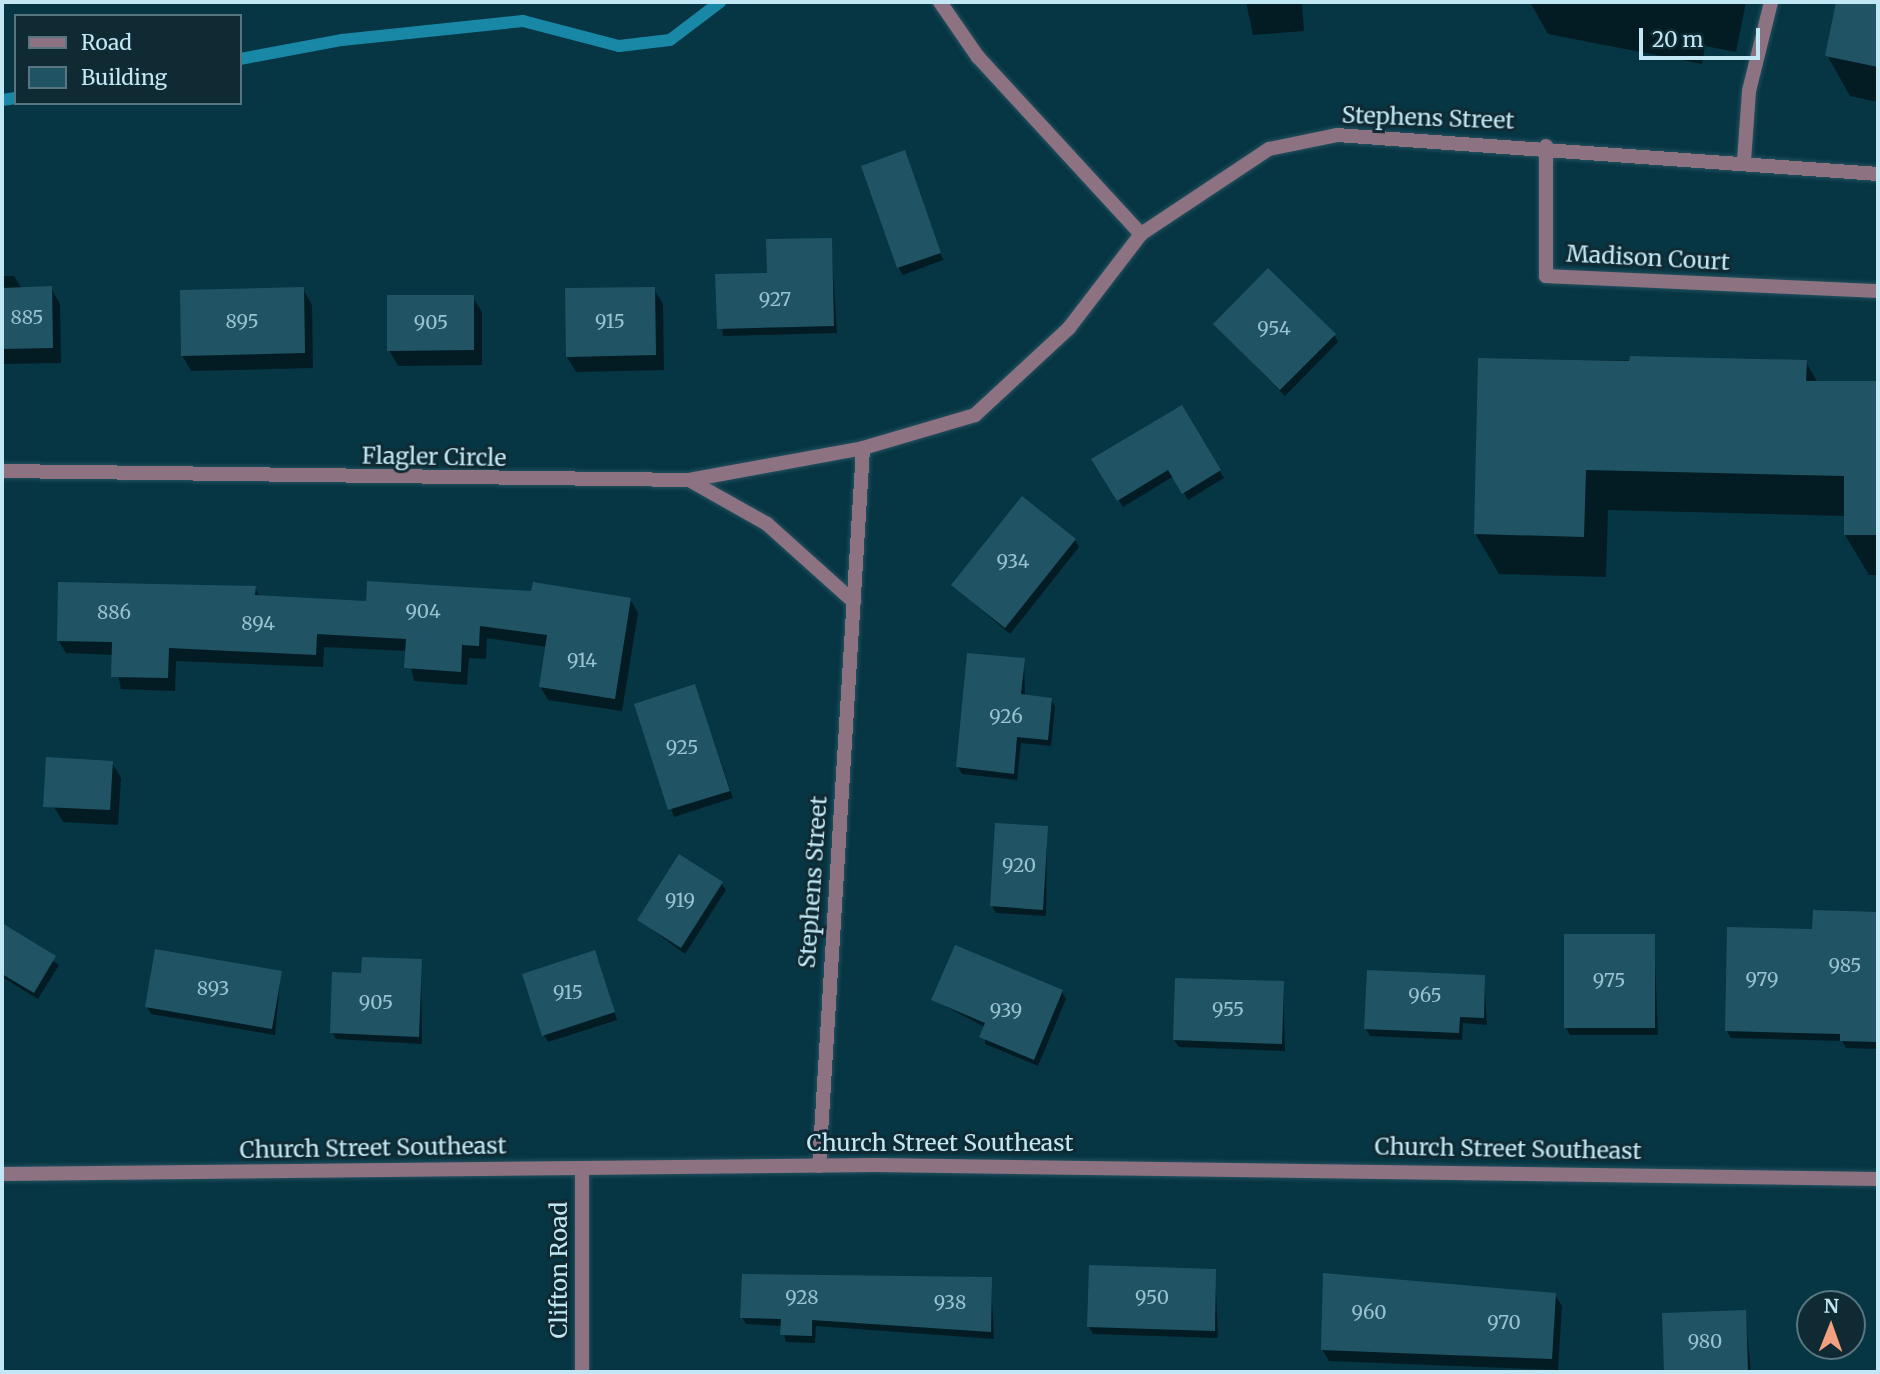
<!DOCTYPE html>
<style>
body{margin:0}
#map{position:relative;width:1880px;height:1374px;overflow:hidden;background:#063543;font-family:Merriweather,serif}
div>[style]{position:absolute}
.shadow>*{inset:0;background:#0007}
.stream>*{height:12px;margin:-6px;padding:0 6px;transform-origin:6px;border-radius:6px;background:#1987a6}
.building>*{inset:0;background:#205465}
.roads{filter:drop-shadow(0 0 2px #24515f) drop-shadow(0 0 2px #24515f)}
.minor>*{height:14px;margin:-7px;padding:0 7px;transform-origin:7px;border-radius:7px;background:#8d7282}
.tertiary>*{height:14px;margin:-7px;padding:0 7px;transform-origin:7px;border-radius:7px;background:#8d7282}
span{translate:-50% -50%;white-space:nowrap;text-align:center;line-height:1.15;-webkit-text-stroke:6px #102a33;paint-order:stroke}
.number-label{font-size:19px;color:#99c2d1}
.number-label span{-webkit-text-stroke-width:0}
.street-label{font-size:23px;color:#c1e7f5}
.frame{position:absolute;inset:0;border:4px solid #c1e7f5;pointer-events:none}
.legend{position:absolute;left:14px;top:14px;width:228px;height:91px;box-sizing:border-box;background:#102a33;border:2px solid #577681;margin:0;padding:9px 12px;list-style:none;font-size:21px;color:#c1e7f5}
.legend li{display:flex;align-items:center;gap:14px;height:35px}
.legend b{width:35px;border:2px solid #577681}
.north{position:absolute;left:1796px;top:1290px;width:70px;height:70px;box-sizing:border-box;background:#102a33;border:2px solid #577681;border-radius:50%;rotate:1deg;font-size:19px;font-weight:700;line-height:28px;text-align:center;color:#c1e7f5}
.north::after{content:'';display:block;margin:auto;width:24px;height:32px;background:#f2a07f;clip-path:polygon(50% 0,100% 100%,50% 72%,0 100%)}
.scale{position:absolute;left:1639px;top:28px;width:121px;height:32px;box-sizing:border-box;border:4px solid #c1e7f5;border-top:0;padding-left:9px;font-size:21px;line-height:24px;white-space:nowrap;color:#c1e7f5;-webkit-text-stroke:5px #102a33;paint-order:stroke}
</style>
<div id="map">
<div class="shadow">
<i style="clip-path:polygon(1246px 2px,1302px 2px,1304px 31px,1253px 35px)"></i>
<i style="clip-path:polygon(1530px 2px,1746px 2px,1736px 52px,1705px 46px,1702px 64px,1548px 34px)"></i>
<i style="clip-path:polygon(1838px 2px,1878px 2px,1878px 102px,1850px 96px,1827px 55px)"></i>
<i style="clip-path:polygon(908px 160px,943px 260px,903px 275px,898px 267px)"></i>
<i style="clip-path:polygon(831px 239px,837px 333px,723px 336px,717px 276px,769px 275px)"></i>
<i style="clip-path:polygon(2px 276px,14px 276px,22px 289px,51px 288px,60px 304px,61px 363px,2px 364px)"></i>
<i style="clip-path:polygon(303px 289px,312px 305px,313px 368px,191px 371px,182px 355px)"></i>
<i style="clip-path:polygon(654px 289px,663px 304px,664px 370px,576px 372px,567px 357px)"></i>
<i style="clip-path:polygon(473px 297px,482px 312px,482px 365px,398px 366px,389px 350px)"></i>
<i style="clip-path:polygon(1215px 324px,1334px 335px,1338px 342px,1285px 396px)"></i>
<i style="clip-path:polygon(1480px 359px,1806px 362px,1818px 383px,1878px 383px,1878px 575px,1869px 575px,1845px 535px,1845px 516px,1608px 510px,1606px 577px,1499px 574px,1475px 533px)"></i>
<i style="clip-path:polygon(1181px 407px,1224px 478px,1188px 500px,1174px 476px,1123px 507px,1093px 459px)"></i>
<i style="clip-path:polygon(1075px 540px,1079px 547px,1010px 634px,953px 585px)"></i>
<i style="clip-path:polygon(255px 588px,260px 597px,368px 602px,630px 599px,638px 613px,622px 711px,548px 700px,540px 686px,547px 647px,487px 638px,486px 659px,469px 658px,467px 685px,414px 681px,407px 651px,324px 647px,323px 667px,176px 661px,175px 691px,121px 689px,114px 655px,66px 653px,58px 640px)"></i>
<i style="clip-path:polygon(1024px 660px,1025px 697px,1051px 699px,1055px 707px,1051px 746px,1021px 743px,1017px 780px,962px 774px,958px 767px)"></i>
<i style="clip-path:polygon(695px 686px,733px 798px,674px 817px,636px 706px)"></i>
<i style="clip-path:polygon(112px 763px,121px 778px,118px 825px,63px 822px,54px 807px)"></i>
<i style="clip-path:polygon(1047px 827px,1046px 916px,996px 913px,992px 906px)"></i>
<i style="clip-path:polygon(721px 883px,726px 890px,685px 954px,639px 920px)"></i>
<i style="clip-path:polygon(1815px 911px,1878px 914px,1878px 1049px,1846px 1048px,1842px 1041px,1731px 1038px,1726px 1030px,1814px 931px)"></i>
<i style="clip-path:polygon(2px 925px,59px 965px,38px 999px,2px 977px)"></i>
<i style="clip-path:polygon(1654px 936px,1658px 1035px,1570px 1035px,1566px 1028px)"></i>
<i style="clip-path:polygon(598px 959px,617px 1020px,548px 1042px,544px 1035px)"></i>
<i style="clip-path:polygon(421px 961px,422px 1044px,336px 1039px,332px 1032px,363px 975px)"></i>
<i style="clip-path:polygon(281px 972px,275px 1035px,151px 1014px,147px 1007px)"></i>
<i style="clip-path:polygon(1484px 977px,1487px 1025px,1463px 1023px,1462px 1040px,1370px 1036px,1366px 1029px)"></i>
<i style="clip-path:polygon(1283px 983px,1285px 1051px,1179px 1047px,1174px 1040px)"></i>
<i style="clip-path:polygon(1062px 992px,1066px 999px,1038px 1066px,985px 1044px,985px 1027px,933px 1000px)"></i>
<i style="clip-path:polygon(1215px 1271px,1218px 1338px,1093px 1334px,1089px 1327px)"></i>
<i style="clip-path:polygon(991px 1279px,994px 1339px,816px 1326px,815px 1343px,786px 1342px,782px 1326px,746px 1324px,742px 1317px)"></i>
<i style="clip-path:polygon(1555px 1295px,1562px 1306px,1558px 1370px,1329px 1361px,1322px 1349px)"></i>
<i style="clip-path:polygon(1745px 1312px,1751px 1372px,1666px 1372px,1664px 1315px)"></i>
</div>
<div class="stream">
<i style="left:240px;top:59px;width:104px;rotate:-10.6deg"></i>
<i style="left:342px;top:40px;width:182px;rotate:-6deg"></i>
<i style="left:523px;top:21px;width:99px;rotate:14.6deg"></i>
<i style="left:619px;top:46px;width:51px;rotate:-6.7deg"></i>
<i style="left:670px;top:40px;width:63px;rotate:-37.2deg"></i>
<i style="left:2px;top:100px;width:14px;rotate:-8deg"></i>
</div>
<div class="building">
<i style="clip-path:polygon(1836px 2px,1878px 2px,1878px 67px,1825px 56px)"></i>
<i style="clip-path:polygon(905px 150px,941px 253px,897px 268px,861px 166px)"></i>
<i style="clip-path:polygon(832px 238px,834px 326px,717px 329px,715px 274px,767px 273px,766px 239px)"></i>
<i style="clip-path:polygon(1268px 268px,1336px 334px,1280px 390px,1213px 324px)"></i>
<i style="clip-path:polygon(52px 286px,53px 348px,2px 349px,2px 288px)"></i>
<i style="clip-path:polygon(304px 287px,305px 353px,181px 356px,180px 290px)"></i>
<i style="clip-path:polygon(655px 287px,656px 355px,566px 357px,565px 288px)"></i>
<i style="clip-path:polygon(387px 295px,474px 295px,474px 350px,387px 351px)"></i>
<i style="clip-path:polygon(1630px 356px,1807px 360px,1806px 381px,1878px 381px,1878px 535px,1844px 535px,1844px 476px,1586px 470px,1584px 537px,1474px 534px,1478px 358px,1629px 361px)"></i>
<i style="clip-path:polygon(1182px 405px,1221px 470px,1182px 494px,1168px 470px,1117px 501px,1091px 459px)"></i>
<i style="clip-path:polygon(1022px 496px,1076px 539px,1005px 628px,951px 585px)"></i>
<i style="clip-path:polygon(367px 581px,531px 591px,533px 582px,631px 598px,615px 699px,539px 687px,547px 635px,480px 626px,479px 646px,462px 645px,461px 672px,404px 668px,406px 639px,317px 634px,316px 655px,169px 648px,168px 678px,111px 677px,112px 642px,57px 641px,58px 582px,256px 586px,255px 595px,366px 601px)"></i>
<i style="clip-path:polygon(967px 653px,1025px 658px,1021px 694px,1052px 698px,1048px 740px,1017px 737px,1014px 774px,956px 767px)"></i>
<i style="clip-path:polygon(695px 684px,730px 791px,668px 810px,634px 704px)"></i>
<i style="clip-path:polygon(46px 757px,113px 761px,110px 810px,43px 807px)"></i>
<i style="clip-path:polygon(995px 823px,1048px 826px,1043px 910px,990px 906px)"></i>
<i style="clip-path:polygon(679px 854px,723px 882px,681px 948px,637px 920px)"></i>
<i style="clip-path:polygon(1813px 910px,1878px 912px,1878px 1042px,1840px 1041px,1840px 1034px,1725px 1031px,1727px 927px,1812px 929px)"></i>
<i style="clip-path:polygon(2px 923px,56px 956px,34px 993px,2px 974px)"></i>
<i style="clip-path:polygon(1564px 934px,1655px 934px,1655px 1028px,1564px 1028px)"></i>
<i style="clip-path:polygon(955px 945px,1063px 990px,1034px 1060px,979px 1037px,985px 1023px,931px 1000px)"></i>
<i style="clip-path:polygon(155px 949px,282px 971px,272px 1029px,145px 1007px)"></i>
<i style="clip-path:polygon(595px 950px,615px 1012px,542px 1036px,522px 974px)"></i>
<i style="clip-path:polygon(362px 957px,422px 959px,419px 1037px,330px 1033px,332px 972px,361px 973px)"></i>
<i style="clip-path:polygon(1367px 970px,1485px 975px,1484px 1018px,1460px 1017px,1459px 1033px,1364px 1029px)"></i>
<i style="clip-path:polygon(1175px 978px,1284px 981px,1282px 1044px,1173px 1040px)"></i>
<i style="clip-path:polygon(1089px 1265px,1216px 1269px,1215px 1331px,1087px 1327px)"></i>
<i style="clip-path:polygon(1323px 1273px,1556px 1293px,1552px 1359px,1321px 1350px)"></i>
<i style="clip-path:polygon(742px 1274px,992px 1277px,991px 1332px,812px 1320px,812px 1336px,780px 1335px,781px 1319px,740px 1318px)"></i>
<i style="clip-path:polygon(1746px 1310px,1748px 1371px,1664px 1372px,1662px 1313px)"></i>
</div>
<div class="roads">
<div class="minor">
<i style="left:940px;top:2px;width:67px;rotate:55.4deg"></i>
<i style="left:978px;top:57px;width:241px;rotate:47.4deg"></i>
<i style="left:1546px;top:146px;width:130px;rotate:90deg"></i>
<i style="left:1546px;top:276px;width:332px;rotate:2.6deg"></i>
<i style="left:1744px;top:161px;width:70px;rotate:-85.9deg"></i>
<i style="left:1749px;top:91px;width:92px;rotate:-76.1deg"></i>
<i style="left:2px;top:471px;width:687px;rotate:0.75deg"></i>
<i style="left:689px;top:480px;width:177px;rotate:-10.4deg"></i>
<i style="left:863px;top:448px;width:117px;rotate:-16.4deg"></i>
<i style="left:975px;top:415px;width:128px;rotate:-42.8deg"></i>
<i style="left:1069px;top:328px;width:118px;rotate:-52.5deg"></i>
<i style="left:1141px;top:234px;width:154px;rotate:-33.6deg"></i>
<i style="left:1269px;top:149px;width:69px;rotate:-11.6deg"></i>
<i style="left:1337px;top:135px;width:542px;rotate:4.12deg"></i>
<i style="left:689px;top:480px;width:90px;rotate:29.4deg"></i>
<i style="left:767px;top:524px;width:117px;rotate:41.9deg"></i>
<i style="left:819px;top:1166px;width:719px;rotate:-86.49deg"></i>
<i style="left:582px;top:1372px;width:203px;rotate:-90deg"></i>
</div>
<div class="tertiary">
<i style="left:2px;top:1174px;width:873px;rotate:-0.59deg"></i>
<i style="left:875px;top:1165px;width:1003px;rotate:0.8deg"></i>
</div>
</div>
<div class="number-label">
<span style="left:775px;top:300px">927</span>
<span style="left:27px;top:318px">885</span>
<span style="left:242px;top:322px">895</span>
<span style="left:610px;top:322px">915</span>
<span style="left:431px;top:323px">905</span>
<span style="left:1274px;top:329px">954</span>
<span style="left:1013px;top:562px">934</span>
<span style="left:423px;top:612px">904</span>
<span style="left:114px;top:613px">886</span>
<span style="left:258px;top:624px">894</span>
<span style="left:582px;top:661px">914</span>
<span style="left:1006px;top:717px">926</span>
<span style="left:682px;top:748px">925</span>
<span style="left:1019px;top:866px">920</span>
<span style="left:680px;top:901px">919</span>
<span style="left:1845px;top:966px">985</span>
<span style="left:1762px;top:980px">979</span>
<span style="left:1609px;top:981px">975</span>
<span style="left:213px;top:989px">893</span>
<span style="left:568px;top:993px">915</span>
<span style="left:1425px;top:996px">965</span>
<span style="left:376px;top:1003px">905</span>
<span style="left:1228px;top:1010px">955</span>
<span style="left:1006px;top:1011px">939</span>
<span style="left:802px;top:1298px">928</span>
<span style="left:1152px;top:1298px">950</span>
<span style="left:950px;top:1303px">938</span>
<span style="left:1369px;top:1313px">960</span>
<span style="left:1504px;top:1323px">970</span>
<span style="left:1705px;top:1342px">980</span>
</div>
<div class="street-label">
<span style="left:1428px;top:118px;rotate:2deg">Stephens Street</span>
<span style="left:1648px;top:258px;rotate:3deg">Madison Court</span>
<span style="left:434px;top:457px;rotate:1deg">Flagler Circle</span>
<span style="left:813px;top:882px;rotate:-86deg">Stephens Street</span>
<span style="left:940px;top:1143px">Church Street Southeast</span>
<span style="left:373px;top:1148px;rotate:-1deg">Church Street Southeast</span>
<span style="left:1508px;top:1149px;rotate:1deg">Church Street Southeast</span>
<span style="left:559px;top:1270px;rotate:-90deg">Clifton Road</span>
</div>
<div class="frame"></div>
<ul class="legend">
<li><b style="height:9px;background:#8d7282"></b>Road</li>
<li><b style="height:19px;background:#205465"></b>Building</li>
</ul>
<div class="north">N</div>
<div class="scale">20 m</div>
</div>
